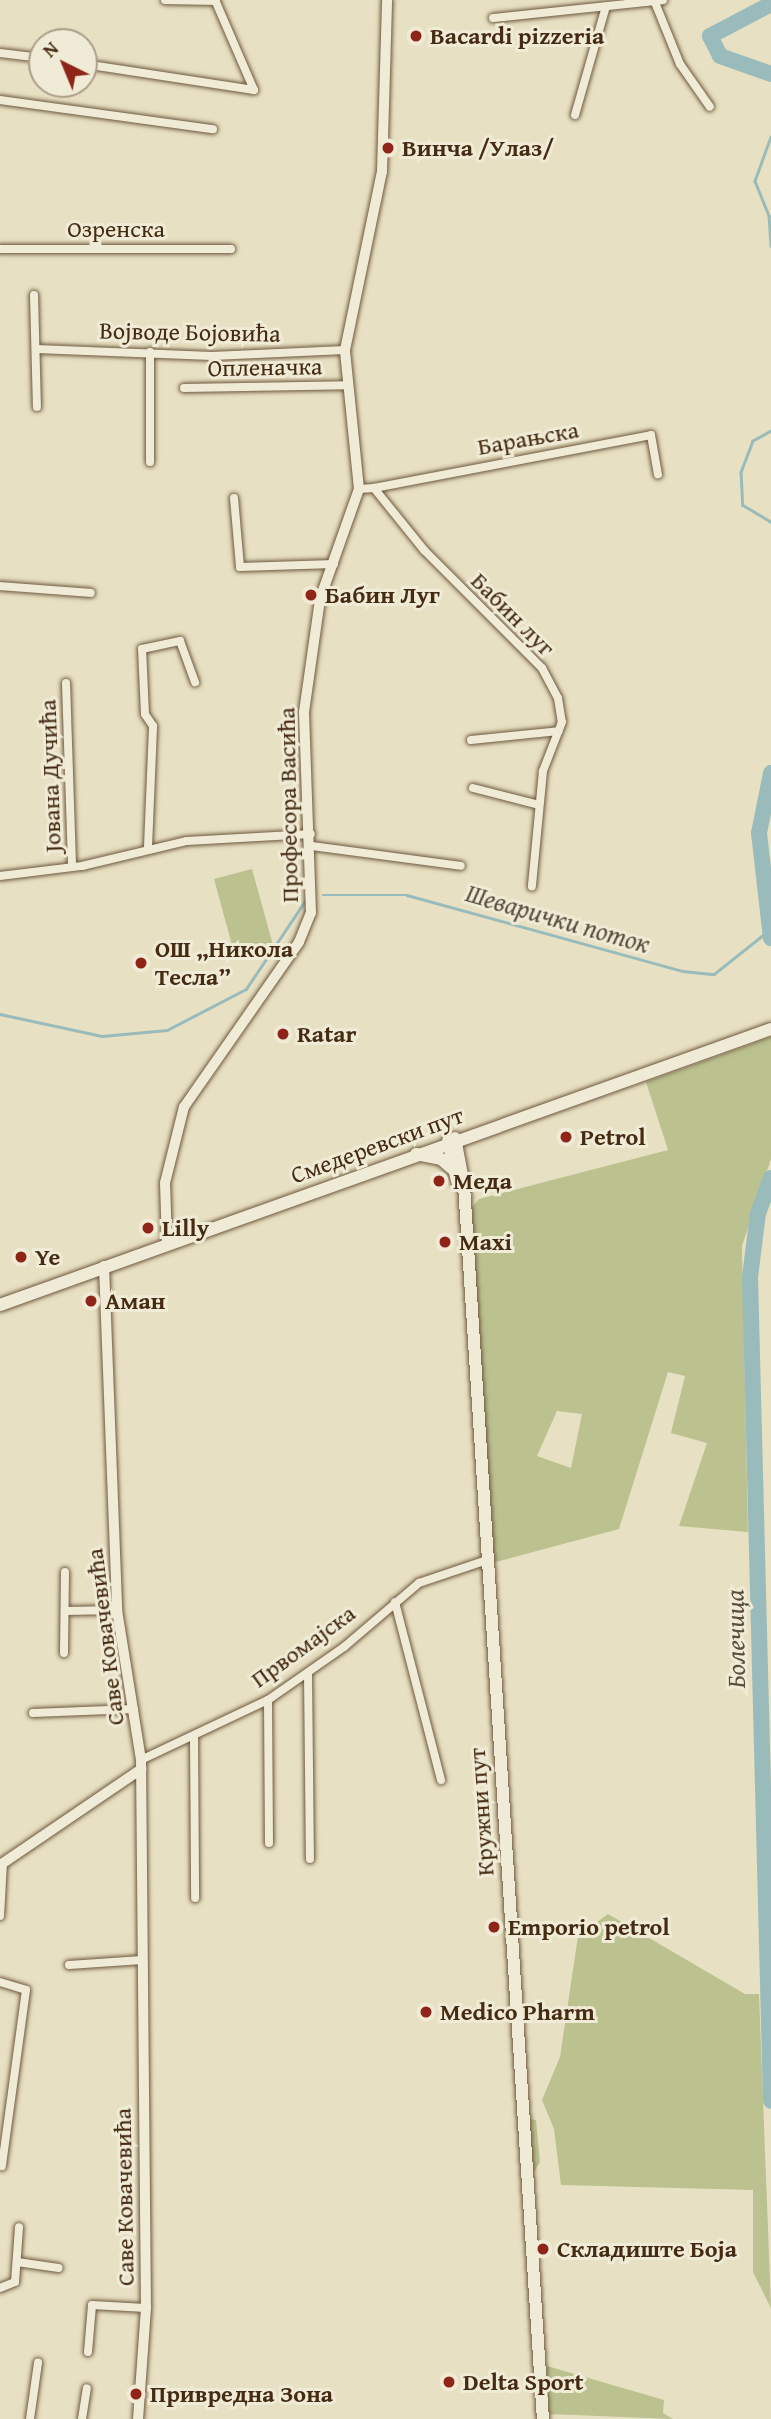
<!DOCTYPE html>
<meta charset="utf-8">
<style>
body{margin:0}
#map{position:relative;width:771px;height:2419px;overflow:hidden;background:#e8e0c2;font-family:"Gentium Book Plus",serif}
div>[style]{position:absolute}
.green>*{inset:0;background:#bbc18f}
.stream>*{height:2.5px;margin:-1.25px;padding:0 1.25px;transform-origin:1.25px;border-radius:1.25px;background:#9bb}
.river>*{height:16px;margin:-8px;padding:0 8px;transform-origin:8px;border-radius:8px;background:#9bb}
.roads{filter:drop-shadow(0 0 2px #6e583e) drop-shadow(0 0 2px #6e583e)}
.minor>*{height:8px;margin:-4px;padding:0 4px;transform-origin:4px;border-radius:4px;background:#f0ebd7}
.tertiary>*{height:10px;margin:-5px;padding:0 5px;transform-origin:5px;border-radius:5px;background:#f0ebd7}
.secondary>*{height:12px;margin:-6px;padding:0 6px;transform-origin:6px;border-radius:6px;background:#f0ebd7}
.dots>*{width:19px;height:19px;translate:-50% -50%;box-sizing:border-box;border:4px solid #f0ebd7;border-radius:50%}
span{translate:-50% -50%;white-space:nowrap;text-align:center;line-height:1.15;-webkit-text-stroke:6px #f0ebd7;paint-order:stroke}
.poi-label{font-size:24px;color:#452b12;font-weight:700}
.left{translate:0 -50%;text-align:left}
.street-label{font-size:24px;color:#452b12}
.water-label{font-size:26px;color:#5a4f3c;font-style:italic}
.north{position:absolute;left:28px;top:28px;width:70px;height:70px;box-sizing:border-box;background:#f0ebd7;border:2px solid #ac9e88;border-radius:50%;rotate:317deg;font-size:19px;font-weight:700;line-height:28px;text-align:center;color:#452b12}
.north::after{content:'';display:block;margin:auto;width:24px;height:32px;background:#8f2418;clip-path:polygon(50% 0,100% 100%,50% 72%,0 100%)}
</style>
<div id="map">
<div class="green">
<i style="clip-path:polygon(252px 869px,273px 945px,235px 956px,214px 879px)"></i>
<i style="clip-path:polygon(evenodd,771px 1037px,771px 1159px,742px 1246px,748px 1532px,679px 1526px,707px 1443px,671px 1433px,685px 1376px,668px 1372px,619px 1529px,492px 1563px,471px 1208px,479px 1199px,668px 1150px,646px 1082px,771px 1037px,557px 1411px,582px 1414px,571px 1468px,537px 1456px,557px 1411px)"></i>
<i style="clip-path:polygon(608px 1914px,745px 1994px,759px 1994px,771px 2308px,753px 2272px,753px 2190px,561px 2185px,554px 2129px,542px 2100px,560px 2057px,578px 1936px)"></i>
<i style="clip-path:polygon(530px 2119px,536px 2120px,540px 2162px,533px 2173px)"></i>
<i style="clip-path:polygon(547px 2366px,664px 2400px,663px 2413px,673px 2419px,549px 2414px)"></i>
</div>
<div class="stream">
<i style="left:771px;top:137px;width:47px;rotate:110deg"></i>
<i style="left:755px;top:181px;width:38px;rotate:68deg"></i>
<i style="left:769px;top:216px;width:30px;rotate:86deg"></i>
<i style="left:771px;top:431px;width:21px;rotate:151deg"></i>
<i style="left:753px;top:441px;width:33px;rotate:111deg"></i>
<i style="left:741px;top:472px;width:33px;rotate:87deg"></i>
<i style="left:743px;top:505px;width:33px;rotate:31deg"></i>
<i style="left:323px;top:895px;width:84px"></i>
<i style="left:407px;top:895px;width:286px;rotate:15.4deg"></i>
<i style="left:683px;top:971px;width:31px;rotate:6deg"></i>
<i style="left:714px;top:974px;width:69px;rotate:-38.5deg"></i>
<i style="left:0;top:1014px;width:104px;rotate:12.2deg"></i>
<i style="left:102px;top:1036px;width:65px;rotate:-5.3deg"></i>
<i style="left:167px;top:1030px;width:89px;rotate:-27.4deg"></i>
<i style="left:246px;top:989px;width:110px;rotate:-56.2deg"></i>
</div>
<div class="river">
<i style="left:771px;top:4px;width:69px;rotate:152.3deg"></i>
<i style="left:710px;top:36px;width:22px;rotate:63deg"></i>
<i style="left:720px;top:56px;width:54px;rotate:19.4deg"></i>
<i style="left:771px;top:773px;width:61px;rotate:101.3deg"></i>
<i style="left:759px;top:833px;width:106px;rotate:83.5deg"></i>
<i style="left:771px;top:1178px;width:37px;rotate:110deg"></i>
<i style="left:758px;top:1213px;width:64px;rotate:97.1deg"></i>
<i style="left:750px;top:1277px;width:824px;rotate:88.54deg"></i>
</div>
<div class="roads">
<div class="minor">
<i style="left:165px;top:0;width:51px;rotate:1.1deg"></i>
<i style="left:654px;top:0;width:69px;rotate:67.9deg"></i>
<i style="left:680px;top:64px;width:52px;rotate:55.1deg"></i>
<i style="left:493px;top:18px;width:171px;rotate:-6deg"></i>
<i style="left:0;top:53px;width:42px;rotate:6.8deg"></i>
<i style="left:84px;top:64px;width:172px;rotate:8.7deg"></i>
<i style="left:254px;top:90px;width:98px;rotate:-113.4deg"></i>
<i style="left:0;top:100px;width:215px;rotate:7.8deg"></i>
<i style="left:575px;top:115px;width:113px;rotate:-74.1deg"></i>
<i style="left:0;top:249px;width:231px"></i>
<i style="left:34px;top:295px;width:112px;rotate:88.5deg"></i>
<i style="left:36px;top:349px;width:176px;rotate:2.3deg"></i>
<i style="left:212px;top:356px;width:133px;rotate:-2.6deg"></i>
<i style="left:184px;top:388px;width:164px;rotate:-1deg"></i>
<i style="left:150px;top:462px;width:110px;rotate:-90deg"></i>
<i style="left:374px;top:488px;width:282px;rotate:-10.8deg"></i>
<i style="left:651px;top:435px;width:40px;rotate:80deg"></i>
<i style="left:359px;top:489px;width:15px;rotate:-4deg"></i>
<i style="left:374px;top:488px;width:80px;rotate:51.1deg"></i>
<i style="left:424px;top:550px;width:167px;rotate:45deg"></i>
<i style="left:542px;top:668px;width:34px;rotate:62deg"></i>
<i style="left:558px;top:698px;width:24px;rotate:81deg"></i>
<i style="left:562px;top:722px;width:53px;rotate:111.2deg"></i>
<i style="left:543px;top:771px;width:116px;rotate:95.5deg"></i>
<i style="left:234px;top:498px;width:69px;rotate:85deg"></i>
<i style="left:240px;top:567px;width:94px;rotate:-1.8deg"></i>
<i style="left:0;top:586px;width:91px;rotate:4.4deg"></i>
<i style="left:66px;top:683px;width:184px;rotate:88.1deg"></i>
<i style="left:471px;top:740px;width:88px;rotate:-5.8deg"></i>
<i style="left:473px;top:788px;width:68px;rotate:14.4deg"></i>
<i style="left:312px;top:846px;width:150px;rotate:7.6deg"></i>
<i style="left:148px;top:847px;width:121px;rotate:-87.6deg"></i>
<i style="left:153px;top:726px;width:14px;rotate:-124deg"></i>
<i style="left:145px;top:714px;width:65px;rotate:-92.6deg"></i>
<i style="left:142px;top:649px;width:39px;rotate:-12deg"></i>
<i style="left:180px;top:641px;width:44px;rotate:69.9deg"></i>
<i style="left:0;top:876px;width:83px;rotate:-7deg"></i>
<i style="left:82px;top:866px;width:108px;rotate:-13.4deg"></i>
<i style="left:187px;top:841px;width:124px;rotate:-3.2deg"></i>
<i style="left:395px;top:1602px;width:184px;rotate:75.5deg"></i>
<i style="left:65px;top:1611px;width:52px;rotate:-1.1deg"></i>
<i style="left:64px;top:1653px;width:81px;rotate:-89.3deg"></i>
<i style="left:308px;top:1674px;width:185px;rotate:89.4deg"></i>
<i style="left:268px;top:1700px;width:143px;rotate:89.6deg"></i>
<i style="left:33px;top:1713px;width:101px;rotate:-2.3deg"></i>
<i style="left:194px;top:1736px;width:162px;rotate:89.6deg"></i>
<i style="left:141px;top:1760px;width:140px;rotate:-25.3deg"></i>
<i style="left:268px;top:1700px;width:93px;rotate:-34.9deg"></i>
<i style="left:344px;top:1647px;width:99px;rotate:-40.5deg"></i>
<i style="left:419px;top:1583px;width:69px;rotate:-18.7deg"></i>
<i style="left:0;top:1916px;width:53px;rotate:-86.8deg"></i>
<i style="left:69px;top:1965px;width:73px;rotate:-3.9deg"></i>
<i style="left:0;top:1982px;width:27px;rotate:17deg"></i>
<i style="left:26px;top:1990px;width:178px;rotate:97.8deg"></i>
<i style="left:17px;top:2262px;width:42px;rotate:8.1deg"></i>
<i style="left:0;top:2288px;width:16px;rotate:-22deg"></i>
<i style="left:15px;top:2282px;width:55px;rotate:-85.8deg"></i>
<i style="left:88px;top:2352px;width:47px;rotate:-85.1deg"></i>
<i style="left:92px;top:2305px;width:54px;rotate:3.2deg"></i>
<i style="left:30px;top:2419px;width:57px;rotate:-81.9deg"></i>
<i style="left:82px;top:2419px;width:31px;rotate:-81deg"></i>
</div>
<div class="tertiary">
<i style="left:167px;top:1245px;width:62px;rotate:-91.8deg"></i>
<i style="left:165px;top:1183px;width:78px;rotate:-76deg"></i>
<i style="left:184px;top:1107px;width:201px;rotate:-55.1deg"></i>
<i style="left:299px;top:942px;width:31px;rotate:-68deg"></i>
<i style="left:311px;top:913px;width:201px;rotate:-92deg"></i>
<i style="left:304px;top:712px;width:114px;rotate:-81.9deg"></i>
<i style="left:320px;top:599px;width:117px;rotate:-70.5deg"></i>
<i style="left:359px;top:489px;width:140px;rotate:-95.8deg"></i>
<i style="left:345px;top:350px;width:182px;rotate:-78.3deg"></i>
<i style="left:382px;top:172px;width:172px;rotate:-88.3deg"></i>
<i style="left:104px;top:1266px;width:344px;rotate:87.8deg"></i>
<i style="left:117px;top:1610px;width:152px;rotate:80.9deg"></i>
<i style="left:141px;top:1760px;width:548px;rotate:89.48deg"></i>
<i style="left:146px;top:2308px;width:111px;rotate:94.1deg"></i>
<i style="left:0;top:1865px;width:171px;rotate:-34.2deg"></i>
</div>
<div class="secondary">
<i style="left:455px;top:1138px;width:48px;rotate:79.2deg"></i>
<i style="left:464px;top:1185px;width:1237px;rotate:86.34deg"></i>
<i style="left:448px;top:1141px;width:41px;rotate:77.3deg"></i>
<i style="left:416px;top:1154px;width:25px;rotate:11deg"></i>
<i style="left:441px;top:1159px;width:18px;rotate:41deg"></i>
<i style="left:0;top:1305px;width:819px;rotate:-19.7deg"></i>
</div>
</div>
<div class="dots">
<i style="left:416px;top:36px;background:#8f2418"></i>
<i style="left:388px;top:148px;background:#8f2418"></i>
<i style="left:311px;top:595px;background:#8f2418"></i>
<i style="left:141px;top:963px;background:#8f2418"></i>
<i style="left:283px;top:1034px;background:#8f2418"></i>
<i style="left:566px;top:1137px;background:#8f2418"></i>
<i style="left:439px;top:1181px;background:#8f2418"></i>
<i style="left:148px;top:1228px;background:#8f2418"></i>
<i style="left:445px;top:1242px;background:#8f2418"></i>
<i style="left:21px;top:1257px;background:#8f2418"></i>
<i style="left:91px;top:1301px;background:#8f2418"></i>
<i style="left:494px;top:1927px;background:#8f2418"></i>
<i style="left:426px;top:2012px;background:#8f2418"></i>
<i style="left:543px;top:2249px;background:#8f2418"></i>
<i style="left:449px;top:2382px;background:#8f2418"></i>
<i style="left:136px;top:2394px;background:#8f2418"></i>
</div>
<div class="poi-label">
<span class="left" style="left:430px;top:36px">Bacardi pizzeria</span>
<span class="left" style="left:402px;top:148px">Винча /Улаз/</span>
<span class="left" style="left:325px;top:595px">Бабин Луг</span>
<span class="left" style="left:155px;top:963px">ОШ „Никола<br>Тесла”</span>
<span class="left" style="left:297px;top:1034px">Ratar</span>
<span class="left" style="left:580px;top:1137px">Petrol</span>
<span class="left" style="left:453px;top:1181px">Меда</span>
<span class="left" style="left:162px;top:1228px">Lilly</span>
<span class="left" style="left:459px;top:1242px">Maxi</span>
<span class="left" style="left:35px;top:1257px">Ye</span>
<span class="left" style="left:105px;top:1301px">Аман</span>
<span class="left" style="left:508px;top:1927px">Emporio petrol</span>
<span class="left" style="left:440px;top:2012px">Medico Pharm</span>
<span class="left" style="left:557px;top:2249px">Складиште Боја</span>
<span class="left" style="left:463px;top:2382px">Delta Sport</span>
<span class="left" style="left:150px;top:2394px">Привредна Зона</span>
</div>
<div class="street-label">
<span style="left:116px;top:229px">Озренска</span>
<span style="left:190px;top:332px;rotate:1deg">Војводе Бојовића</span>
<span style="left:265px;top:367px;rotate:-1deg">Опленачка</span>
<span style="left:528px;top:438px;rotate:-10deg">Барањска</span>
<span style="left:513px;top:614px;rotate:45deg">Бабин луг</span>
<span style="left:50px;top:776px;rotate:-92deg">Јована Дучића</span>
<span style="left:288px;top:805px;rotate:-91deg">Професора Васића</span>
<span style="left:377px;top:1145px;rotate:-20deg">Смедеревски пут</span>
<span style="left:105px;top:1637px;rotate:-97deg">Саве Ковачевића</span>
<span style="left:303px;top:1646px;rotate:-36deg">Првомајска</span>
<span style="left:481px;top:1812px;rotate:-94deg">Кружни пут</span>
<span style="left:124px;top:2197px;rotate:-91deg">Саве Ковачевића</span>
</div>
<div class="water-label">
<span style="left:558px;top:918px;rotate:16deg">Шеварички поток</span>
<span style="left:735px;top:1639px;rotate:-91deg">Болечица</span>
</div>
<div class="north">N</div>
</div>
